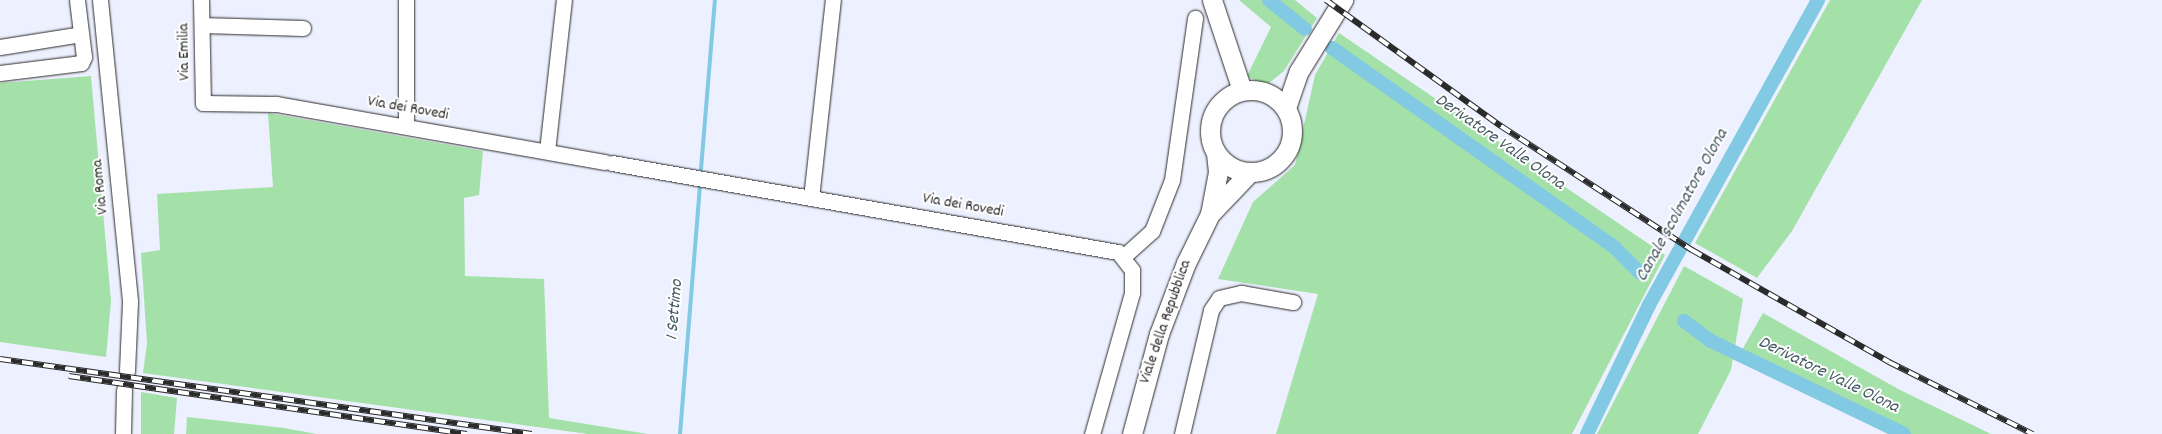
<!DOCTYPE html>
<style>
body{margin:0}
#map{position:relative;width:2162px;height:434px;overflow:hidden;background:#edf0fe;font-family:Dekko,sans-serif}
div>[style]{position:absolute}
.green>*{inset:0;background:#a4e1a8}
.stream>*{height:4px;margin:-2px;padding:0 2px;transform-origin:2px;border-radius:2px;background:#82c9e3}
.canal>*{height:14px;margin:-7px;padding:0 7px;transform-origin:7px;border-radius:7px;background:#82c9e3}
.roads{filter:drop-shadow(0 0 1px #2b2b2b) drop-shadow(0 0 1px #2b2b2b)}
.minor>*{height:15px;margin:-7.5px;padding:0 7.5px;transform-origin:7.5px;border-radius:7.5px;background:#fff}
.tertiary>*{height:19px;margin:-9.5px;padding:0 9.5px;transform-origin:9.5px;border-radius:9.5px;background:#fff}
.tertiary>.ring{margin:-9.5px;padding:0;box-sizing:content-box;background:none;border:19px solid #fff;border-radius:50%}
.rail>*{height:5.5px;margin-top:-2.75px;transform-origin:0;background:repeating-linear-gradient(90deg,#fff 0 11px,#2b2b2b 0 22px);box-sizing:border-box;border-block:1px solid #2b2b2b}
span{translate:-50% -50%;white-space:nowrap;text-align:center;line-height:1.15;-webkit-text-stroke:4px #fff;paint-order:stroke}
.street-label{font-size:16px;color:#2b2b2b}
.water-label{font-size:18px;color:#455a62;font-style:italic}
</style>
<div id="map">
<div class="green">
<i style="clip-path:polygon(1239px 0,1295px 0,1317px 18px,1284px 71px,1269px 83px,1260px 83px,1247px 76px,1271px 27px)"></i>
<i style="clip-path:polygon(1830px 0,1922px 0,1792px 231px,1757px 278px,1695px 243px)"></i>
<i style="clip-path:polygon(1339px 33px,1665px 255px,1572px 434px,1276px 434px,1318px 294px,1218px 279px,1253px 202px,1295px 165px,1315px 75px)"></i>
<i style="clip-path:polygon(91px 76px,111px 301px,106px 357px,0 342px,0 83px)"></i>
<i style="clip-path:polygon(268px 113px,483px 151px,479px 195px,464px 198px,465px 276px,544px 279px,549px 418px,648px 434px,588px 434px,143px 373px,147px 343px,141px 253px,160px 250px,157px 194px,273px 187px)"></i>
<i style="clip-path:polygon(1684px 266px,1743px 299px,1731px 370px,1698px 434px,1597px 434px)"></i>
<i style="clip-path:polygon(1763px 313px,1900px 390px,1991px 434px,1894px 434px,1738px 357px)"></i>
<i style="clip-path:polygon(141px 392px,177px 398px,174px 434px,141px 434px)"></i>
<i style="clip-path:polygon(187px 417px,284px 428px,317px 434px,186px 434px)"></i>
</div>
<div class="stream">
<i style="left:701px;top:169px;width:170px;rotate:-85.3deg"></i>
<i style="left:680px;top:434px;width:247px;rotate:-85.4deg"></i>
</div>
<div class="canal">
<i style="left:1269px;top:0;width:46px;rotate:38.9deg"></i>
<i style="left:1332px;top:48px;width:347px;rotate:35.2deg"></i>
<i style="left:1615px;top:248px;width:35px;rotate:45deg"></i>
<i style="left:1684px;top:321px;width:34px;rotate:37deg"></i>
<i style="left:1711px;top:341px;width:214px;rotate:25.7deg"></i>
<i style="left:1587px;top:434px;width:143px;rotate:-64.3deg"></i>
<i style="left:1649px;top:305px;width:349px;rotate:-61deg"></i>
</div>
<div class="roads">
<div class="minor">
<i style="left:100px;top:0;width:303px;rotate:84.3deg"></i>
<i style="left:130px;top:302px;width:69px;rotate:92.5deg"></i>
<i style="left:201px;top:0;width:103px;rotate:88.9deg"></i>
<i style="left:203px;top:103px;width:73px;rotate:0.8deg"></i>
<i style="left:276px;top:104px;width:334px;rotate:10deg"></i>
<i style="left:202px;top:25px;width:101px;rotate:1.7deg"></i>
<i style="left:0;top:47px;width:82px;rotate:-9.1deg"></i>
<i style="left:0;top:73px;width:82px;rotate:-7deg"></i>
<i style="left:81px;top:63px;width:7px;rotate:-63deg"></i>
<i style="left:84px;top:57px;width:57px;rotate:-97deg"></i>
<i style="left:406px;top:126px;width:126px;rotate:-90deg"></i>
<i style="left:547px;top:151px;width:152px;rotate:-83.6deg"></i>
<i style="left:612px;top:163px;width:514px;rotate:9.98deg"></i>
<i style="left:1118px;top:252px;width:23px;rotate:52deg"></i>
<i style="left:1132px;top:270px;width:23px;rotate:90deg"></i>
<i style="left:1132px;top:293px;width:147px;rotate:105.8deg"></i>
<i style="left:811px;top:198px;width:199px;rotate:-83.7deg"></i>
<i style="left:1123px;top:257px;width:39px;rotate:-42deg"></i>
<i style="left:1152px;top:231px;width:55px;rotate:-68.6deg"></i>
<i style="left:1172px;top:180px;width:164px;rotate:-81.9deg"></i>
<i style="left:123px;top:434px;width:44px;rotate:-88.7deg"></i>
<i style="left:1182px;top:434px;width:127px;rotate:-76.8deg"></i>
<i style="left:1211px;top:310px;width:14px;rotate:-56deg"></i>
<i style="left:1219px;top:298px;width:23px;rotate:-13deg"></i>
<i style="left:1241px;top:293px;width:53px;rotate:9.8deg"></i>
</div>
<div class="tertiary">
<i style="left:1212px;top:0;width:95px;rotate:71.6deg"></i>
<i class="ring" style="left:1210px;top:90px;width:63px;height:63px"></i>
<i style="left:1286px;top:108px;width:39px;rotate:-71deg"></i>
<i style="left:1299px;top:71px;width:84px;rotate:-58.2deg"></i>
<i style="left:1211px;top:213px;width:57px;rotate:-46.4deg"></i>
<i style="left:1132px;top:434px;width:104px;rotate:-74.9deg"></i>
<i style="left:1159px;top:334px;width:76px;rotate:-69.2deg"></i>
<i style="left:1186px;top:263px;width:55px;rotate:-63.9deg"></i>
<i style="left:1210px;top:214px;width:43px;rotate:-79.2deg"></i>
<i style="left:1218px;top:172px;width:19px;rotate:-96deg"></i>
</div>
</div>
<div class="rail">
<i style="left:1326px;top:0;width:216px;rotate:35.8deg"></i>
<i style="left:1501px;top:126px;width:228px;rotate:33deg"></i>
<i style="left:1692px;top:250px;width:227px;rotate:29.6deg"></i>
<i style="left:1889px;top:362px;width:161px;rotate:26.6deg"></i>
<i style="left:0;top:359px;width:537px;rotate:8.02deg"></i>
<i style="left:69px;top:376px;width:402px;rotate:8.3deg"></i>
</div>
<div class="street-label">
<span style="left:185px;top:52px;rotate:-91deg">Via Emilia</span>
<span style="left:408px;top:109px;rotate:10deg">Via dei Rovedi</span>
<span style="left:101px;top:187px;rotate:-96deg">Via Roma</span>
<span style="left:963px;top:206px;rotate:10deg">Via dei Rovedi</span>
<span style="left:1166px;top:322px;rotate:-71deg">Viale della Repubblica</span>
</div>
<div class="water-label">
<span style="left:1499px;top:143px;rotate:35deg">Derivatore Valle Olona</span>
<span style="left:1683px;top:206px;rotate:-61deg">Canale scolmatore Olona</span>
<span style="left:676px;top:310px;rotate:-85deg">1 Settimo</span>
<span style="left:1828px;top:376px;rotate:26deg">Derivatore Valle Olona</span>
</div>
</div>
